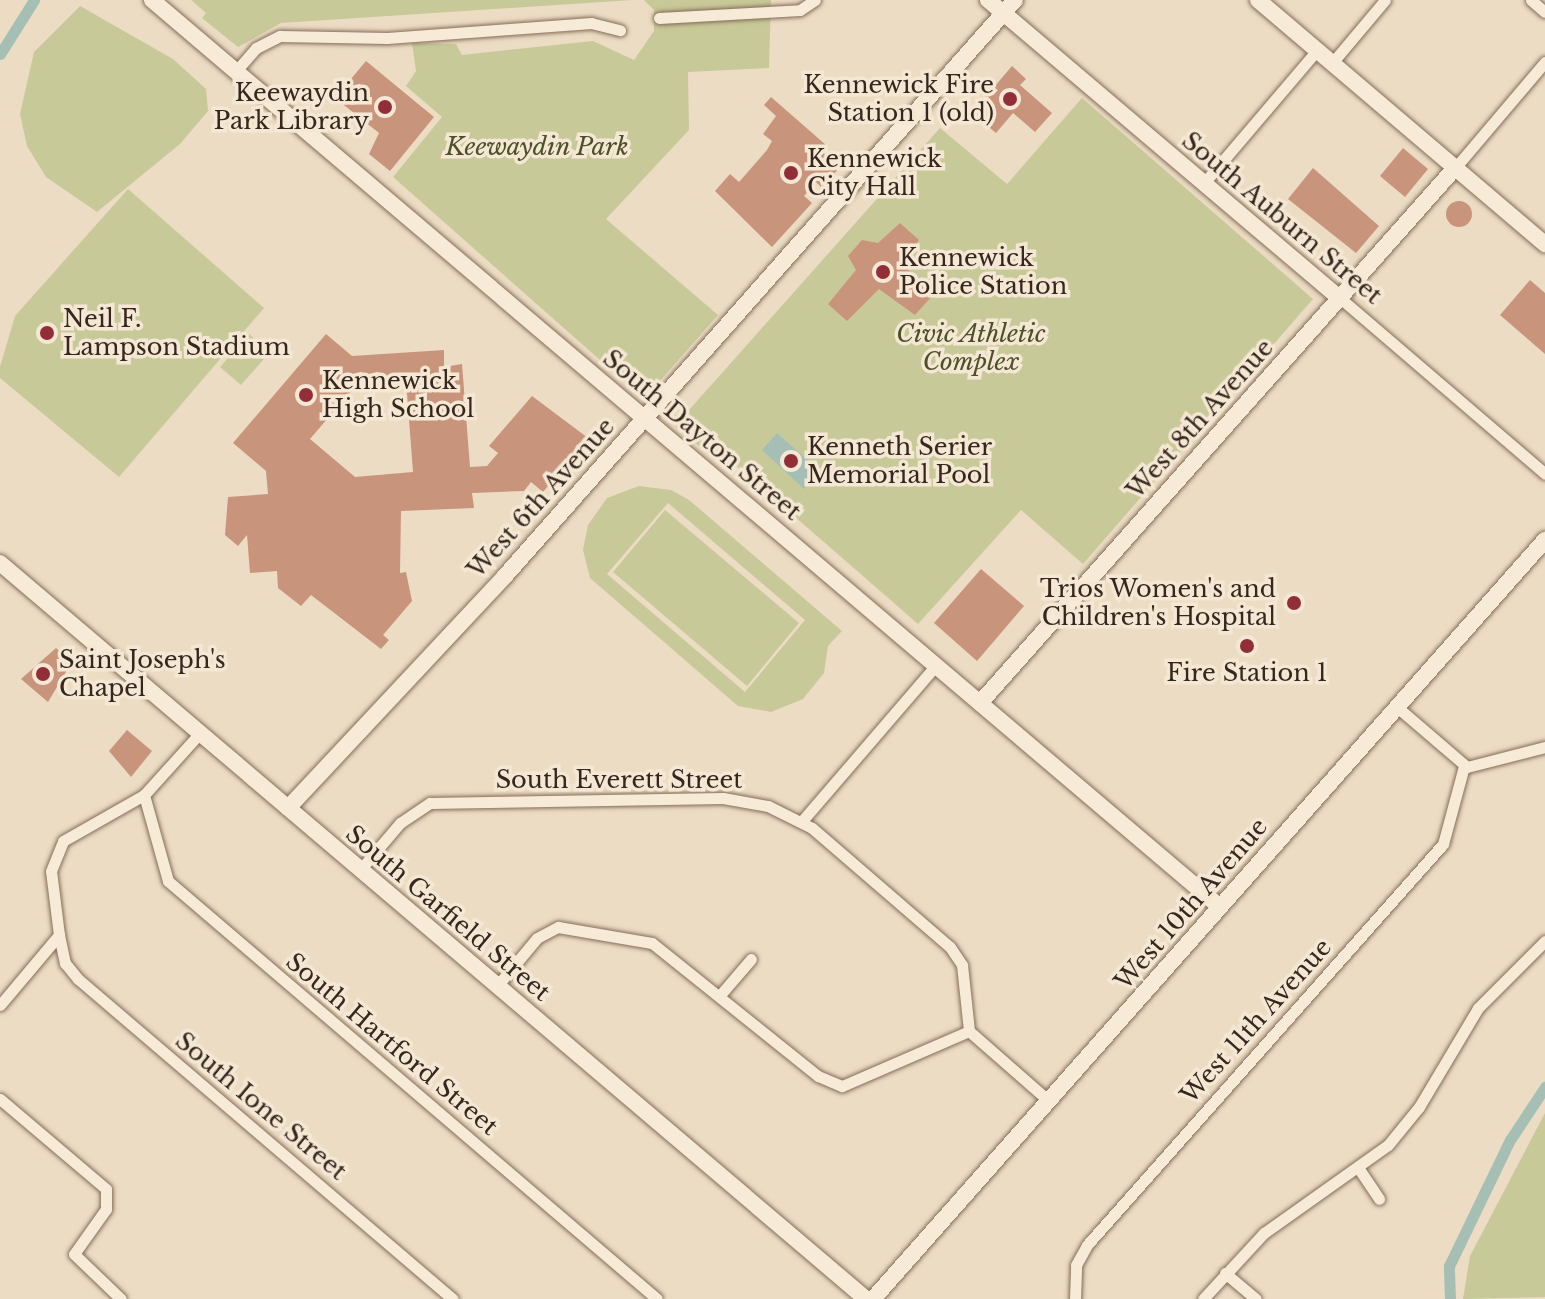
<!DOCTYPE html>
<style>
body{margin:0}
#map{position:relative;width:1545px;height:1299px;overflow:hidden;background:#ecdcc3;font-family:"Libre Baskerville",serif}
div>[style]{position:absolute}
.green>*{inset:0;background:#c8c998}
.water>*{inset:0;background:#a5bfb5}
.canal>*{height:11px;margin:-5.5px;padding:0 5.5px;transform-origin:5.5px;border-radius:5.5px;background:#a5bfb5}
.building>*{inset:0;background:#c8947b}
.round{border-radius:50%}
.roads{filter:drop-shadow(0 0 2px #856d5b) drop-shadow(0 0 2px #856d5b)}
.street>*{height:11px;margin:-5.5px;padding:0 5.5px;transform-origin:5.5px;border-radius:5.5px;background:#f7ead6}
.secondary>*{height:16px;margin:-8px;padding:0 8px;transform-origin:8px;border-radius:8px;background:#f7ead6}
.dots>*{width:22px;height:22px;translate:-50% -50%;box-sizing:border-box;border:4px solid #f4e7d3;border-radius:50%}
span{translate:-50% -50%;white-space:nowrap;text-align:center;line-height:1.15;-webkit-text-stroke:7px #f4e7d3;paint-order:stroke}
.poi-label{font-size:24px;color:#36271e}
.right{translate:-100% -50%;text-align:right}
.left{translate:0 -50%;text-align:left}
.park-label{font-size:24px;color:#4b5126;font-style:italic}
.street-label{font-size:24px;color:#36271e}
</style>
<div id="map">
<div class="green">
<i style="clip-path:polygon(191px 0,632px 0,281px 23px,238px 47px,202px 18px,206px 13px)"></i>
<i style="clip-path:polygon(644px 0,771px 0,769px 68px,688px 72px,689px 130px,606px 219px,718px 315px,651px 391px,634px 390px,393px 177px,442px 117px,406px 86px,416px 71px,412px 43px,456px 44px,462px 55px,593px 41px,634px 60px,654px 31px,654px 10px)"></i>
<i style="clip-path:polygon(80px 6px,173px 59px,206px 89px,208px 111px,180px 144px,97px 212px,46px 177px,27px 146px,20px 114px,34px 52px)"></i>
<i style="clip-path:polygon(1082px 98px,1313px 299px,1083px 564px,1021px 510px,918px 624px,716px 448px,699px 446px,676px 427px,674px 416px,689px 410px,940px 128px,1007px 184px)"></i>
<i style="clip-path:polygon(128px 189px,264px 308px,119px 477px,0 378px,0 367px,15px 316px)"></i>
<i style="clip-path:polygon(249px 334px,270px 352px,241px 385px,220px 367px)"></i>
<i style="clip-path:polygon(evenodd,639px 486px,671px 490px,689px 500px,842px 631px,828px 646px,824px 673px,803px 699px,771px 712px,738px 706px,590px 578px,583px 550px,588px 525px,607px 498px,639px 486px,668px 503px,805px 620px,745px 692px,607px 574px,668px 503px)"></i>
<i style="clip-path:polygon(665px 510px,799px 623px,747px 686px,613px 572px)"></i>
<i style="clip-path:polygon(1545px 1113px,1545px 1297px,1463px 1299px,1470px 1256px)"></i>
</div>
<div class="water">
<i style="clip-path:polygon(777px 433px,820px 471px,804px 489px,762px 450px)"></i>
</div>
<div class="canal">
<i style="left:0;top:54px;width:64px;rotate:-57.8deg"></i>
<i style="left:1450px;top:1299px;width:33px;rotate:-92deg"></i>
<i style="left:1449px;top:1266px;width:140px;rotate:-64.2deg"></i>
<i style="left:1510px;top:1140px;width:64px;rotate:-56.6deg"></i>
</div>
<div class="building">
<i style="clip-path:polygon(366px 61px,434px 117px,390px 171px,369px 154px,379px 133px,335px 98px)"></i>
<i style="clip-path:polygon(1012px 66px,1026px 79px,1020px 85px,1052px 113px,1035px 132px,1013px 113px,996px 133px,972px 113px)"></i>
<i style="clip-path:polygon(771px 97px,826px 145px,821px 151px,839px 168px,822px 188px,816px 182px,804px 196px,812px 203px,772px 247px,715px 191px,730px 174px,739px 182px,767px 150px,772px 141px,763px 134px,776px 116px,764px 105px)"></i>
<i style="clip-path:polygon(1403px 148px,1428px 169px,1405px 197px,1380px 176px)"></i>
<i style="clip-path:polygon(1313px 168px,1379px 226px,1356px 253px,1288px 199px)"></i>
<i class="round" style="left:1446px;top:201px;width:26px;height:26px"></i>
<i style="clip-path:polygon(900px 223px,919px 240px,902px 263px,932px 296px,915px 315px,879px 289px,847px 321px,828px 304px,856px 270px,848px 256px,862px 240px,878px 243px)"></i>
<i style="clip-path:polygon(1530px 280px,1545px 293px,1545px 354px,1500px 315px)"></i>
<i style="clip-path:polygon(evenodd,326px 334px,352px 356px,444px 350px,444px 367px,462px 364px,470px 467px,487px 466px,498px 453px,489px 446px,532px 396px,588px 438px,543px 492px,531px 482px,524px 491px,472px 493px,474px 508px,401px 511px,400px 573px,406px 572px,412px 601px,383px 635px,389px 640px,381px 649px,311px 595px,301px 606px,278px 588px,277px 571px,250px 573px,247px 535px,238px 546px,225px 535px,228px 497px,268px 494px,266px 471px,233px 443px,326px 334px,406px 380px,413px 472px,355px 477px,310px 439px,358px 383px,406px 380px)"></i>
<i style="clip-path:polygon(981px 569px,1024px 606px,977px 661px,934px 623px)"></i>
<i style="clip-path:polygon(56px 648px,72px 662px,48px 702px,21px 679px)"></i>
<i style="clip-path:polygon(127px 730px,152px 751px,131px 777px,109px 751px)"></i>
</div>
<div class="roads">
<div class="street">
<i style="left:1531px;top:0;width:18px;rotate:41deg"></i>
<i style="left:659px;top:18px;width:141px;rotate:-3.2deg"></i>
<i style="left:800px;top:10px;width:18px;rotate:-34deg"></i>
<i style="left:1332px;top:63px;width:82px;rotate:-49.9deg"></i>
<i style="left:236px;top:71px;width:30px;rotate:-49deg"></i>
<i style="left:256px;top:48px;width:27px;rotate:-27deg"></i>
<i style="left:280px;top:36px;width:107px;rotate:1.1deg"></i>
<i style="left:387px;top:38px;width:205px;rotate:-4.2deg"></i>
<i style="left:591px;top:23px;width:30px;rotate:14deg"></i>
<i style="left:1455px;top:168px;width:139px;rotate:-49.7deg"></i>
<i style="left:1204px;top:183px;width:175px;rotate:-49.6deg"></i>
<i style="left:1340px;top:298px;width:270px;rotate:40.6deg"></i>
<i style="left:1397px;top:707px;width:92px;rotate:40.6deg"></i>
<i style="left:1467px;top:767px;width:81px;rotate:-14.4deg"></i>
<i style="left:144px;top:795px;width:89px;rotate:74.4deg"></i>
<i style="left:168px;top:881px;width:643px;rotate:40.52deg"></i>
<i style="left:802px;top:821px;width:206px;rotate:-49.3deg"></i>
<i style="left:360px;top:870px;width:62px;rotate:-49.6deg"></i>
<i style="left:400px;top:823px;width:36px;rotate:-34deg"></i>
<i style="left:430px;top:803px;width:293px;rotate:-1deg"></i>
<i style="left:723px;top:798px;width:46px;rotate:10.1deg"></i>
<i style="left:768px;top:806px;width:49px;rotate:26.6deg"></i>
<i style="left:812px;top:828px;width:182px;rotate:40.8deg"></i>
<i style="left:950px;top:947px;width:22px;rotate:56deg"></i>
<i style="left:962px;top:965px;width:66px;rotate:83.9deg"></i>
<i style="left:969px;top:1031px;width:106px;rotate:41.2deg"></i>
<i style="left:59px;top:935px;width:29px;rotate:78deg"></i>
<i style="left:65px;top:963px;width:21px;rotate:51deg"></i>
<i style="left:78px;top:979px;width:493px;rotate:40.5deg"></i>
<i style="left:497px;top:986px;width:62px;rotate:-50.2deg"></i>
<i style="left:537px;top:938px;width:24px;rotate:-28deg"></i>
<i style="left:558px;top:927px;width:95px;rotate:9.7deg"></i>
<i style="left:652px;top:943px;width:213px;rotate:38.7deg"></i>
<i style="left:818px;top:1076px;width:26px;rotate:23deg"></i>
<i style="left:842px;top:1086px;width:138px;rotate:-23.4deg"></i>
<i style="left:721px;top:994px;width:46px;rotate:-49.4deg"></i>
<i style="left:0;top:1005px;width:92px;rotate:-49.9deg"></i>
<i style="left:59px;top:935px;width:64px;rotate:-97.1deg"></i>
<i style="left:51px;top:871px;width:32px;rotate:-68deg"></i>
<i style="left:63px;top:841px;width:93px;rotate:-29.6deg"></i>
<i style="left:144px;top:795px;width:84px;rotate:-47.9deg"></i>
<i style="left:0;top:1099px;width:139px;rotate:40.3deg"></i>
<i style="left:106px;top:1189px;width:20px;rotate:90deg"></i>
<i style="left:106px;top:1209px;width:55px;rotate:125.4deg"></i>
<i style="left:74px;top:1254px;width:65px;rotate:43.8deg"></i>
<i style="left:1359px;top:1169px;width:36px;rotate:56deg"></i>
<i style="left:1225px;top:1273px;width:40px;rotate:40deg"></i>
<i style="left:1075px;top:1299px;width:34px;rotate:-88deg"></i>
<i style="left:1076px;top:1265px;width:23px;rotate:-61deg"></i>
<i style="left:1087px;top:1245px;width:536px;rotate:-48.4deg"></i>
<i style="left:1443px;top:844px;width:81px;rotate:-74.9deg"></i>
<i style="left:1203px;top:1299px;width:90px;rotate:-47.3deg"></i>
<i style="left:1264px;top:1233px;width:152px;rotate:-35.4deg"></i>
<i style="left:1388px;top:1145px;width:49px;rotate:-50.8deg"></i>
<i style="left:1419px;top:1107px;width:115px;rotate:-59.2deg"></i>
<i style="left:1478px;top:1008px;width:95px;rotate:-45deg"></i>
</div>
<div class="secondary">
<i style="left:152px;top:0;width:1401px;rotate:40.34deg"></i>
<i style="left:988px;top:0;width:461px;rotate:40.3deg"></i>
<i style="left:1258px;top:0;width:377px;rotate:40.4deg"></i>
<i style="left:0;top:563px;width:1137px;rotate:40.36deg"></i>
<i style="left:980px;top:703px;width:715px;rotate:-48.4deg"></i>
<i style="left:288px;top:808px;width:318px;rotate:-46.9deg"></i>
<i style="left:505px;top:576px;width:769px;rotate:-48.48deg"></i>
<i style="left:873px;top:1299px;width:1014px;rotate:-48.48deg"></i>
</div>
</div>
<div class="dots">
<i style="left:1010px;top:99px;background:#912e38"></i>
<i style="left:385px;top:107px;background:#912e38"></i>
<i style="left:791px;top:173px;background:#912e38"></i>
<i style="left:883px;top:272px;background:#912e38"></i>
<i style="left:47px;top:333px;background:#912e38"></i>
<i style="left:306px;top:395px;background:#912e38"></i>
<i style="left:791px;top:461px;background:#912e38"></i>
<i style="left:1294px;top:603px;background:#912e38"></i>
<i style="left:1247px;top:646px;background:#912e38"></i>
<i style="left:43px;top:674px;background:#912e38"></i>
</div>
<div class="poi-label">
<span class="right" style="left:994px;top:99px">Kennewick Fire<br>Station 1 (old)</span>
<span class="right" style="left:369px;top:107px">Keewaydin<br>Park Library</span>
<span class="left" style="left:807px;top:173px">Kennewick<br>City Hall</span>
<span class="left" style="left:899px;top:272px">Kennewick<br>Police Station</span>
<span class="left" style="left:63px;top:333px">Neil F.<br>Lampson Stadium</span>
<span class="left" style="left:322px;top:395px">Kennewick<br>High School</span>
<span class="left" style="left:807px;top:461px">Kenneth Serier<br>Memorial Pool</span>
<span class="right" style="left:1276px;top:603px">Trios Women's and<br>Children's Hospital</span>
<span class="left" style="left:59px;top:674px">Saint Joseph's<br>Chapel</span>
<span style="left:1247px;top:673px">Fire Station 1</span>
</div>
<div class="park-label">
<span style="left:537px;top:147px">Keewaydin Park</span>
<span style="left:971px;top:348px">Civic Athletic<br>Complex</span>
</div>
<div class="street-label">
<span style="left:1282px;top:218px;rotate:40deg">South Auburn Street</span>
<span style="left:1200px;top:419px;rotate:-48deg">West 8th Avenue</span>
<span style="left:702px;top:435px;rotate:40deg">South Dayton Street</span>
<span style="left:541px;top:498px;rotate:-48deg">West 6th Avenue</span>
<span style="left:619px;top:780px">South Everett Street</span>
<span style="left:1191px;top:904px;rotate:-49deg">West 10th Avenue</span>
<span style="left:448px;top:913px;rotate:40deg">South Garfield Street</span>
<span style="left:1256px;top:1021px;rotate:-48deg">West 11th Avenue</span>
<span style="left:392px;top:1044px;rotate:40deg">South Hartford Street</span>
<span style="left:261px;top:1106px;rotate:40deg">South Ione Street</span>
</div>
</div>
